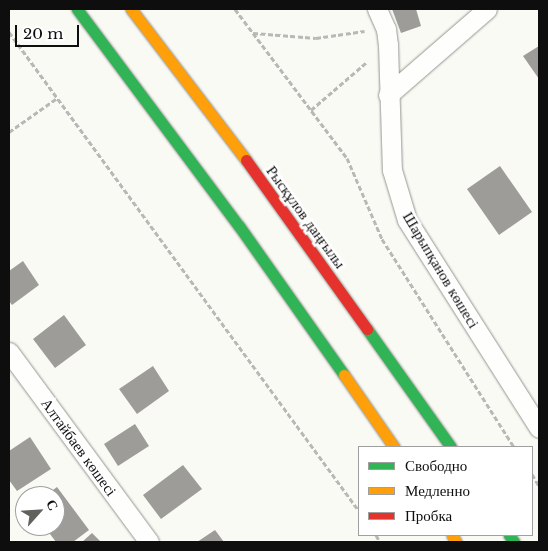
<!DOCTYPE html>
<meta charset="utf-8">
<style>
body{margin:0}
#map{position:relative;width:548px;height:551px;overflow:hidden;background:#fafaf4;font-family:"Libre Baskerville",serif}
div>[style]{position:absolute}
.building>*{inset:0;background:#9e9c99}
.path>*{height:3px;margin-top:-1.5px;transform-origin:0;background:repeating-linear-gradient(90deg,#b8b8b7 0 5px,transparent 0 7.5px)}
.roads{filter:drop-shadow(0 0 1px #949492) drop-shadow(0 0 1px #949492)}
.street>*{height:19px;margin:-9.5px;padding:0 9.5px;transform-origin:9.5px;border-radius:9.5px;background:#fefefd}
.fast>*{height:11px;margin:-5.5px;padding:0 5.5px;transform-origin:5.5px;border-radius:5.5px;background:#30b455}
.slow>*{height:11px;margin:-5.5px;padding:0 5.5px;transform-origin:5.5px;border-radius:5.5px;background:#ff9f0a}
.jam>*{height:11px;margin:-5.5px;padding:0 5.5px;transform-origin:5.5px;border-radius:5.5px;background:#e5322d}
span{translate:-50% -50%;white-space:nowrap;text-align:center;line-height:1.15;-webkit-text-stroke:5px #fff;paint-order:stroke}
.street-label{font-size:15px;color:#0e0e0e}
.frame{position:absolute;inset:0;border:10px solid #0e0e0e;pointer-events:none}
.legend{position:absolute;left:358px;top:446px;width:175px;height:90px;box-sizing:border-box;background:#fff;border:1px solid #9f9f9f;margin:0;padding:6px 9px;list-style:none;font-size:15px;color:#0e0e0e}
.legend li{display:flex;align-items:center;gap:10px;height:25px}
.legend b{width:25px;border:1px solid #9f9f9f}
.north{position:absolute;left:15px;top:486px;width:50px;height:50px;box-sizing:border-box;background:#fff;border:1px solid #9f9f9f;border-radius:50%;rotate:64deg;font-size:14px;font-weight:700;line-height:20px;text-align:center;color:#0e0e0e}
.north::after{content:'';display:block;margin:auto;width:18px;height:22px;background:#61615e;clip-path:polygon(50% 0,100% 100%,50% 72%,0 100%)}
.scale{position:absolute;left:15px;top:25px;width:64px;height:22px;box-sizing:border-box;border:2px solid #0e0e0e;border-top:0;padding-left:6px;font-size:15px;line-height:18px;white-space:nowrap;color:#0e0e0e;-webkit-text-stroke:4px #fff;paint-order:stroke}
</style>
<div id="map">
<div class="building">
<i style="clip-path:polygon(392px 9px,416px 9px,421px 26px,401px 33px)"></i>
<i style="clip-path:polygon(539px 46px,539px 79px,523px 56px)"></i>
<i style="clip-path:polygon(500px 166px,532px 212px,499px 235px,467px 189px)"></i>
<i style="clip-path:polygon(23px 261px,39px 285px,12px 305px,9px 301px,9px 271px)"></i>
<i style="clip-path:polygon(64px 315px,86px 345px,55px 368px,33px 339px)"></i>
<i style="clip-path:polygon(153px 366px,169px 391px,137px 414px,119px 389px)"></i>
<i style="clip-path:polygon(135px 424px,149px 446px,118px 466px,104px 444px)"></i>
<i style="clip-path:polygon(30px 437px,51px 469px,17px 491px,9px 480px,9px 451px)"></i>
<i style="clip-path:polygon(183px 465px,202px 489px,161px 519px,143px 495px)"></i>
<i style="clip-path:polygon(57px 487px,89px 530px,73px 542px,56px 542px,44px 526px,55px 526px,55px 496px,45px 496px)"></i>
<i style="clip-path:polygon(215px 530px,224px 542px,197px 542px)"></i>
<i style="clip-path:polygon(92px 533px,101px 542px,82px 542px)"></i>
</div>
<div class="path">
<i style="left:235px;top:9px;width:186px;rotate:53.1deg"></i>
<i style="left:347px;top:158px;width:88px;rotate:66.6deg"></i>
<i style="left:382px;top:239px;width:246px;rotate:57.6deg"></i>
<i style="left:9px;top:32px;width:593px;rotate:53.84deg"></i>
<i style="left:253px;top:33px;width:63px;rotate:4.5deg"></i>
<i style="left:316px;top:38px;width:49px;rotate:-8.1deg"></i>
<i style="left:311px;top:110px;width:75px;rotate:-40.7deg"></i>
<i style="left:9px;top:132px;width:59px;rotate:-35.3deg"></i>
<i style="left:532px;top:474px;width:14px;rotate:60deg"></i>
<i style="left:376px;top:535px;width:8px;rotate:60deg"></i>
</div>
<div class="roads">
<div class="street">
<i style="left:377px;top:9px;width:22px;rotate:66deg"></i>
<i style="left:386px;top:29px;width:16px;rotate:83deg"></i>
<i style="left:388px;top:45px;width:125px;rotate:88.2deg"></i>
<i style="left:392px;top:170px;width:52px;rotate:73.3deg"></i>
<i style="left:407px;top:220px;width:246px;rotate:57.6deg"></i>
<i style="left:388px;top:95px;width:131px;rotate:-41deg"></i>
<i style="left:9px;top:352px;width:236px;rotate:53.6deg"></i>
</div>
<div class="fast">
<i style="left:77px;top:9px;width:271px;rotate:53.3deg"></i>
<i style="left:239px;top:226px;width:182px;rotate:54.8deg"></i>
<i style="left:367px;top:329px;width:145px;rotate:54.6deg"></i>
<i style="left:509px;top:535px;width:9px;rotate:54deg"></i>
</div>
<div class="slow">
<i style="left:131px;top:9px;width:190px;rotate:52.7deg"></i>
<i style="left:344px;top:375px;width:88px;rotate:55.2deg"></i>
<i style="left:452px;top:535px;width:8px;rotate:60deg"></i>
</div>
<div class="jam">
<i style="left:246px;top:160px;width:208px;rotate:54.4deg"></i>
</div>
</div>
<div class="street-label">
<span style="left:306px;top:217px;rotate:54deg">Рысқұлов даңғылы</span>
<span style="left:441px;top:270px;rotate:59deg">Шарыпқанов көшесі</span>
<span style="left:79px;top:447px;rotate:54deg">Алтайбаев көшесі</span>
</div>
<div class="frame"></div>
<ul class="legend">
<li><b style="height:6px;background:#30b455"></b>Свободно</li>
<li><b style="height:6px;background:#ff9f0a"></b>Медленно</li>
<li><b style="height:6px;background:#e5322d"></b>Пробка</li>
</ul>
<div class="north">С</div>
<div class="scale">20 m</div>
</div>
